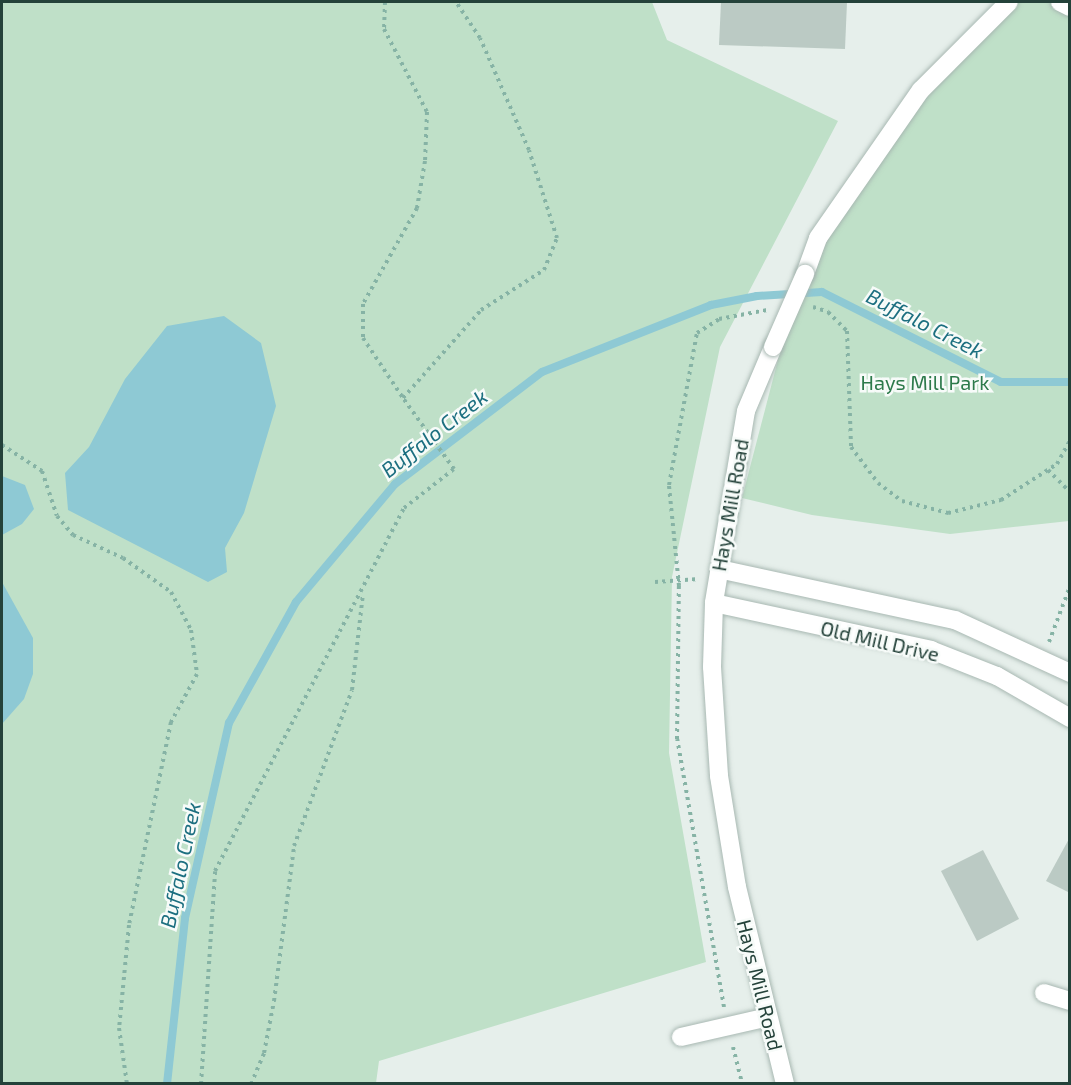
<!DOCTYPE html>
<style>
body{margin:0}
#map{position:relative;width:1071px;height:1085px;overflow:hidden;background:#e6efeb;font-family:"Exo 2",sans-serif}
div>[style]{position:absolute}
.green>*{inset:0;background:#bfe0c8}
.water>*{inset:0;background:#8ec9d4}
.stream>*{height:8px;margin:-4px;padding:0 4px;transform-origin:4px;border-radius:4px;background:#8ec9d4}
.building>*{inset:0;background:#bbcac4}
.path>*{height:4px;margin-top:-2px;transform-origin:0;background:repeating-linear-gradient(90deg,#86b3a5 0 3px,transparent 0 7.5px)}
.roads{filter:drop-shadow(0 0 2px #a8b8b2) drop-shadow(0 0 2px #a8b8b2)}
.minor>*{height:18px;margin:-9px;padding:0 9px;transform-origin:9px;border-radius:9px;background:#fff}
.bridges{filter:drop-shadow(0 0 2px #a8b8b2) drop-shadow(0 0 2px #a8b8b2)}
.minor-bridge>*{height:18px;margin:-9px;padding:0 9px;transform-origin:9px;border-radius:9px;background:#fff}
span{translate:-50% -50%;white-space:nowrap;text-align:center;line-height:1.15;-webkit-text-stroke:5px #f7fbf9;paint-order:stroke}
.park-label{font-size:20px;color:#2d7a4b}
.street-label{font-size:20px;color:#24423a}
.water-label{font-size:21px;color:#1c6f80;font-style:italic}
.frame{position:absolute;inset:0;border:3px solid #24423a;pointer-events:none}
</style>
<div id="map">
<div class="green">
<i style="clip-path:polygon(2px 2px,652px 2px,667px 40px,838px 121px,720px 347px,672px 577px,669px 753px,706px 962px,379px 1061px,376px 1083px,2px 1084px)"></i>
<i style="clip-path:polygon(1018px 2px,1069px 2px,1069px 521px,950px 534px,812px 515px,742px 498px,779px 356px,835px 222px,920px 102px)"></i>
</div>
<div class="water">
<i style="clip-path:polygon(224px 316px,261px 343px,276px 406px,244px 513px,225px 548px,227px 572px,208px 582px,68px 510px,65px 473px,89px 447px,125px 379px,167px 326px)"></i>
<i style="clip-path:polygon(2px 476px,25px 485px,34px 509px,22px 524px,2px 535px)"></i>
<i style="clip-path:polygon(2px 582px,33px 638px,33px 674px,24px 699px,2px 724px)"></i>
</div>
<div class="stream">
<i style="left:167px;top:1084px;width:167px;rotate:-83.8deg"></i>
<i style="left:185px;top:918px;width:200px;rotate:-77.3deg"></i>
<i style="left:229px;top:723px;width:138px;rotate:-61deg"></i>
<i style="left:296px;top:602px;width:154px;rotate:-50deg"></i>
<i style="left:395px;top:484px;width:185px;rotate:-37.3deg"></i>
<i style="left:542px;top:372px;width:182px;rotate:-21.6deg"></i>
<i style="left:711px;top:305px;width:47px;rotate:-11.1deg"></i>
<i style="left:757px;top:296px;width:65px;rotate:-3.5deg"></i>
<i style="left:822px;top:292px;width:200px;rotate:26.7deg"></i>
<i style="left:1001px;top:382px;width:69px"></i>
</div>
<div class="building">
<i style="clip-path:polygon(721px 2px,847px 2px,845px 49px,719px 45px)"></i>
<i style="clip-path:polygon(1070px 837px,1070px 893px,1046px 881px)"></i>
<i style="clip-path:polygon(983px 850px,1019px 919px,977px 941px,941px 871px)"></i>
</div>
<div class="path">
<i style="left:385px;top:2px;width:27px;rotate:92deg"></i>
<i style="left:384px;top:29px;width:93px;rotate:62.6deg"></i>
<i style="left:427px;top:112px;width:49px;rotate:92.3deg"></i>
<i style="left:425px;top:161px;width:48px;rotate:99.7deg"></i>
<i style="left:417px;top:208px;width:110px;rotate:119.4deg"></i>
<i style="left:363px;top:304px;width:34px;rotate:90deg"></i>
<i style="left:363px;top:338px;width:72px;rotate:56.3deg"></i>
<i style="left:403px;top:398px;width:118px;rotate:-48.4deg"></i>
<i style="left:481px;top:310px;width:75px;rotate:-32.4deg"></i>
<i style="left:544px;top:270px;width:35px;rotate:-68deg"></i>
<i style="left:557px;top:238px;width:92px;rotate:-107.7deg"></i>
<i style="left:529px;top:150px;width:122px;rotate:-113.6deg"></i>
<i style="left:480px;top:38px;width:43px;rotate:-123.7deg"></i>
<i style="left:813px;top:307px;width:16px;rotate:18deg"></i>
<i style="left:828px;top:312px;width:27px;rotate:45deg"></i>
<i style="left:847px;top:331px;width:116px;rotate:88deg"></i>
<i style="left:851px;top:447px;width:45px;rotate:53.1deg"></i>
<i style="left:878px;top:483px;width:30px;rotate:37deg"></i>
<i style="left:902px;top:501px;width:48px;rotate:14.6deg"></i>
<i style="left:948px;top:513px;width:55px;rotate:-13.8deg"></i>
<i style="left:1001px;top:500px;width:67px;rotate:-32.7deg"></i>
<i style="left:1057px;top:464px;width:26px;rotate:-61deg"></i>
<i style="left:2px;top:445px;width:48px;rotate:33deg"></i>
<i style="left:42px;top:471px;width:47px;rotate:71.6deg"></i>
<i style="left:57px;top:516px;width:25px;rotate:50deg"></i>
<i style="left:73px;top:535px;width:55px;rotate:24.7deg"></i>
<i style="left:123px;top:558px;width:59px;rotate:35.3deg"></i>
<i style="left:171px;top:592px;width:43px;rotate:62.2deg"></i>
<i style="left:191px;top:630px;width:44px;rotate:82.2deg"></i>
<i style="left:197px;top:674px;width:55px;rotate:118.4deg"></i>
<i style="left:171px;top:722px;width:207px;rotate:101.7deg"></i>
<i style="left:129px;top:925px;width:103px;rotate:95.5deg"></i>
<i style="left:119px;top:1028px;width:57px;rotate:81.9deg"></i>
<i style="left:1048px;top:470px;width:31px;rotate:45deg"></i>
<i style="left:655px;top:582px;width:44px;rotate:-3.9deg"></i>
<i style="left:1049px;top:642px;width:60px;rotate:-69.4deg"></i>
<i style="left:724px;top:1007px;width:272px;rotate:-99.9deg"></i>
<i style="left:677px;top:739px;width:153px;rotate:-89.3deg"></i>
<i style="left:679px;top:586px;width:101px;rotate:-95.7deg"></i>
<i style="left:669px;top:485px;width:155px;rotate:-79.6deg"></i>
<i style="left:697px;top:333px;width:26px;rotate:-32deg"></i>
<i style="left:719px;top:319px;width:49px;rotate:-10.6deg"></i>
<i style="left:733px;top:1047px;width:38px;rotate:76deg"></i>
<i style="left:201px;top:1084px;width:213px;rotate:-86.2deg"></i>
<i style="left:215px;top:871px;width:409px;rotate:-62.5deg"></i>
<i style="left:404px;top:508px;width:63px;rotate:-38deg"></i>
<i style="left:454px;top:469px;width:87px;rotate:-125.7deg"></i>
<i style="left:251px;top:1084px;width:34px;rotate:-67deg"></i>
<i style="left:264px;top:1053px;width:53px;rotate:-79.1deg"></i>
<i style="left:274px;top:1001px;width:156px;rotate:-82.6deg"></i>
<i style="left:294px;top:846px;width:166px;rotate:-69.6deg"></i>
<i style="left:352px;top:690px;width:97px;rotate:-83.5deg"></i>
</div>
<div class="roads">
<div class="minor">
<i style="left:1060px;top:2px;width:11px;rotate:27deg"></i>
<i style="left:805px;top:274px;width:38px;rotate:-70deg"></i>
<i style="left:818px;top:238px;width:180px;rotate:-55.2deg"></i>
<i style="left:921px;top:90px;width:124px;rotate:-45deg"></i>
<i style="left:773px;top:347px;width:69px;rotate:112.9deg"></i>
<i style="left:746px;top:411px;width:195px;rotate:99.5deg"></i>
<i style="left:714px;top:603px;width:64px;rotate:91.8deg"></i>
<i style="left:712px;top:667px;width:109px;rotate:86.3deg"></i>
<i style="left:719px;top:776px;width:112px;rotate:80.8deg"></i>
<i style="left:737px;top:887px;width:203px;rotate:76.3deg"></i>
<i style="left:719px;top:569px;width:241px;rotate:12.2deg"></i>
<i style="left:955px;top:620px;width:127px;rotate:24.7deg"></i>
<i style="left:714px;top:603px;width:222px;rotate:12.2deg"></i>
<i style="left:931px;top:650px;width:71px;rotate:21.5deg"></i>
<i style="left:997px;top:676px;width:84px;rotate:29.9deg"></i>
<i style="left:1044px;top:993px;width:27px;rotate:17deg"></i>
<i style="left:681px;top:1037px;width:89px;rotate:-12.9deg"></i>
</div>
</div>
<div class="bridges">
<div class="minor-bridge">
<i style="left:773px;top:347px;width:80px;rotate:-66.3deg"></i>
</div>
</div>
<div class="park-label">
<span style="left:925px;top:382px">Hays Mill Park</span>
</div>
<div class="street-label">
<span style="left:730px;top:505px;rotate:-80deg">Hays Mill Road</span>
<span style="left:880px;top:641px;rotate:13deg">Old Mill Drive</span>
<span style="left:760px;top:985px;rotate:76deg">Hays Mill Road</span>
</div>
<div class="water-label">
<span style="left:925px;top:323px;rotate:27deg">Buffalo Creek</span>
<span style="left:434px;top:433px;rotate:-38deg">Buffalo Creek</span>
<span style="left:180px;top:865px;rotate:-78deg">Buffalo Creek</span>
</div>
<div class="frame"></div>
</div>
